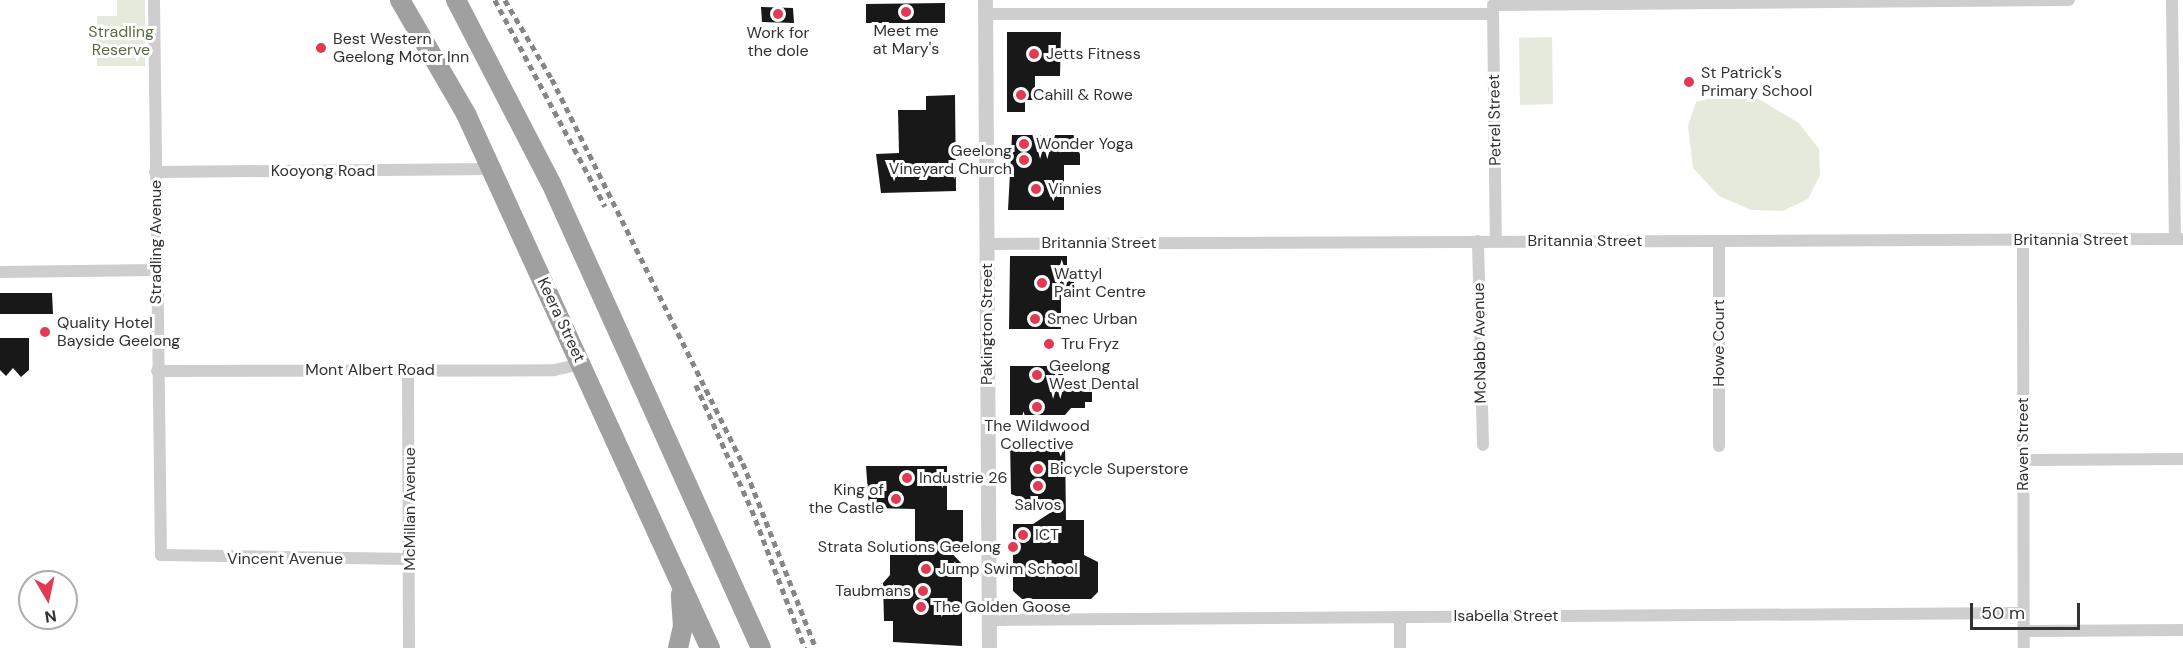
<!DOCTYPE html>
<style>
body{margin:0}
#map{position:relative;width:2183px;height:648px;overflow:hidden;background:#fff;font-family:"DM Sans",sans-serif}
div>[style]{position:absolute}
.green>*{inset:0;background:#e5eadd}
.building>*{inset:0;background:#181818}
.minor>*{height:12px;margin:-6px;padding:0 6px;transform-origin:6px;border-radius:6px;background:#cecece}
.tertiary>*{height:15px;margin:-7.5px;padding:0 7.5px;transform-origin:7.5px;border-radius:7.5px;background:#cecece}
.trunk>*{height:20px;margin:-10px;padding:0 10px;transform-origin:10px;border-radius:10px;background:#a0a0a0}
.rail>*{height:4.5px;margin-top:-2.25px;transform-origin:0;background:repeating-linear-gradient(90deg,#868686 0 6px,transparent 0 10.5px)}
.dots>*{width:16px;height:16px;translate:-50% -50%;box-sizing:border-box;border:3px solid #fff;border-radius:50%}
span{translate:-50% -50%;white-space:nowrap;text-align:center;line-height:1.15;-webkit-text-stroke:6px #fff;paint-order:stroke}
.poi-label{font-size:16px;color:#313131}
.left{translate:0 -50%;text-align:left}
.right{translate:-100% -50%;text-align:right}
.park-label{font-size:16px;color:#576c3f}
.street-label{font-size:16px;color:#313131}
.north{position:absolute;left:18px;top:570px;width:60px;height:60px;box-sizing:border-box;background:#fff;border:2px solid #adadad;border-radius:50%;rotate:171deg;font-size:16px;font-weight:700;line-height:24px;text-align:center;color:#313131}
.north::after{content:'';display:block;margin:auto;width:21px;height:27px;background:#e13a52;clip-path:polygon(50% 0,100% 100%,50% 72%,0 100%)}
.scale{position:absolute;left:1970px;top:603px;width:110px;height:27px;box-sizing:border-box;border:3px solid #313131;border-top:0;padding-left:8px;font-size:18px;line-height:21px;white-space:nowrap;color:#313131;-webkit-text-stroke:4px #fff;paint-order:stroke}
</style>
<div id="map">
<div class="green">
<i style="clip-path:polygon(117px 0,145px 0,145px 66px,97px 66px,97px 16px,117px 16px)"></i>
<i style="clip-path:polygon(1552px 37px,1553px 104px,1520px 105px,1519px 38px)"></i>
<i style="clip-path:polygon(1730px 93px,1757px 98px,1799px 123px,1819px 149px,1820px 175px,1808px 199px,1783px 211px,1751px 210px,1719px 196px,1693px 168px,1688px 126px,1696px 102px)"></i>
</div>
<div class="building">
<i style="clip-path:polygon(945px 3px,945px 23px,866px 23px,866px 4px)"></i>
<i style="clip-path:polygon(761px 7px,793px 8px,794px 23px,762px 22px)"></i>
<i style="clip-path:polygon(1007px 32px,1061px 32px,1060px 76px,1035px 76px,1035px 100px,1025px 100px,1025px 112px,1007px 112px)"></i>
<i style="clip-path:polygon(955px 95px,956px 191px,881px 193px,876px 154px,899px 153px,898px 110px,926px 110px,926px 96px)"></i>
<i style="clip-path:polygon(1012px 135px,1080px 135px,1080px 165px,1064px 165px,1064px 210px,1008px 210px)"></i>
<i style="clip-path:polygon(1010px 256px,1067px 256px,1067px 273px,1074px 273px,1074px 292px,1061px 292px,1061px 329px,1009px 329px)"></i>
<i style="clip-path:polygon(0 293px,52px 293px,53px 314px,0 314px)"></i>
<i style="clip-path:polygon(0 338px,29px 338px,29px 370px,21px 377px,13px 368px,6px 376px,0 370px)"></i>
<i style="clip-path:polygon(1010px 366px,1063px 366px,1063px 387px,1092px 387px,1092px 402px,1085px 402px,1085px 408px,1071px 408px,1065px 415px,1010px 415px)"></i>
<i style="clip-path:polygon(1010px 440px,1065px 441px,1066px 520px,1084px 520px,1084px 555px,1098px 562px,1098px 592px,1091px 599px,1022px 599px,1013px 591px,1013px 524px,1033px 524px,1053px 511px,1011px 494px)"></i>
<i style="clip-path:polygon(866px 466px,947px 466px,947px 510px,963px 510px,963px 543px,943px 544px,962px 564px,962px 646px,893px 642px,893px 621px,884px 621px,883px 583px,890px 575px,890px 555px,915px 555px,915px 509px,869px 508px)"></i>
</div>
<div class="minor">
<i style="left:154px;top:0;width:555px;rotate:89.28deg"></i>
<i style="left:161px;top:555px;width:249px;rotate:0.9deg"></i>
<i style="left:2172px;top:0;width:239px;rotate:89.3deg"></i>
<i style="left:1493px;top:5px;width:576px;rotate:-0.5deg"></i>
<i style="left:1493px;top:8px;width:233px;rotate:89.3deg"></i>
<i style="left:986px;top:14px;width:507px"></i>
<i style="left:155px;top:172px;width:336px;rotate:-0.5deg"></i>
<i style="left:2023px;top:240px;width:408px;rotate:89.9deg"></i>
<i style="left:1478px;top:241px;width:204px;rotate:88.6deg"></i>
<i style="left:1719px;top:241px;width:205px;rotate:90deg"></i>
<i style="left:986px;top:244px;width:1197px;rotate:-0.24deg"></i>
<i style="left:0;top:272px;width:155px;rotate:-0.7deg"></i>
<i style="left:408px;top:370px;width:278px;rotate:89.8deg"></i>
<i style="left:157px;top:371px;width:397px;rotate:-0.1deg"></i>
<i style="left:554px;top:370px;width:29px;rotate:-12deg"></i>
<i style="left:2023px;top:460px;width:160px;rotate:-0.4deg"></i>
<i style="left:1400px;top:617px;width:31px;rotate:90deg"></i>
<i style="left:989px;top:620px;width:1034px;rotate:-0.39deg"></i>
<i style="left:2024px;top:631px;width:159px;rotate:-0.4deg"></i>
</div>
<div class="tertiary">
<i style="left:985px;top:0;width:648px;rotate:89.65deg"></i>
</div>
<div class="trunk">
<i style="left:400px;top:0;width:132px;rotate:59.9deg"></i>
<i style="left:466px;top:114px;width:587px;rotate:65.44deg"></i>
<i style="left:456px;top:0;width:206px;rotate:62.6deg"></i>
<i style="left:551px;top:183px;width:510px;rotate:65.7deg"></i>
<i style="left:678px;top:648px;width:22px;rotate:-77deg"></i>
<i style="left:683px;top:627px;width:32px;rotate:-94deg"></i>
</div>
<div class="rail">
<i style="left:495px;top:0;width:234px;rotate:61.9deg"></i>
<i style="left:505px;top:0;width:92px;rotate:59.3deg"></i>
<i style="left:552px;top:79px;width:429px;rotate:63.6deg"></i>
<i style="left:743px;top:463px;width:199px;rotate:68.5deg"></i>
<i style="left:696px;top:385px;width:137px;rotate:65.9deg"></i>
<i style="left:752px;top:510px;width:148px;rotate:69deg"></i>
</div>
<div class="dots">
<i style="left:906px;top:12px;background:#e13a52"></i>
<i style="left:778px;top:14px;background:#e13a52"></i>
<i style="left:321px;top:48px;background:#e13a52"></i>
<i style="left:1034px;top:54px;background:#e13a52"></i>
<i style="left:1689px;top:82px;background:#e13a52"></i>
<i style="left:1021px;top:95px;background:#e13a52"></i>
<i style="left:1024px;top:144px;background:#e13a52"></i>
<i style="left:1024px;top:160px;background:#e13a52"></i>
<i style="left:1036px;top:189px;background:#e13a52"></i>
<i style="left:1042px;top:283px;background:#e13a52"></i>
<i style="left:1035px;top:319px;background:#e13a52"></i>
<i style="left:45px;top:332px;background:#e13a52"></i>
<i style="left:1049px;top:344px;background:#e13a52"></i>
<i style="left:1037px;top:375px;background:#e13a52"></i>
<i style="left:1037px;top:407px;background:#e13a52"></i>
<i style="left:1038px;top:469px;background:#e13a52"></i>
<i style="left:907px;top:478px;background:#e13a52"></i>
<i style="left:1038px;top:486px;background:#e13a52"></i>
<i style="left:896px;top:499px;background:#e13a52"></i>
<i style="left:1023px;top:535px;background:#e13a52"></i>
<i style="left:1013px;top:547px;background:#e13a52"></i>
<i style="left:926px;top:569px;background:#e13a52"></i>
<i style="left:923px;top:591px;background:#e13a52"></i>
<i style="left:921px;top:607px;background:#e13a52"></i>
</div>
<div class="poi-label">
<span style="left:906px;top:40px">Meet me<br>at Mary's</span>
<span style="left:778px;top:42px">Work for<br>the dole</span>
<span class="left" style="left:333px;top:48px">Best Western<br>Geelong Motor Inn</span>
<span class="left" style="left:1046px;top:54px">Jetts Fitness</span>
<span class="left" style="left:1701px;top:82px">St Patrick's<br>Primary School</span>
<span class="left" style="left:1033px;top:95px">Cahill &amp; Rowe</span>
<span class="left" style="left:1036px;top:144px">Wonder Yoga</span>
<span class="right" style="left:1012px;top:160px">Geelong<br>Vineyard Church</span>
<span class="left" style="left:1048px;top:189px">Vinnies</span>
<span class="left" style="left:1054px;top:283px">Wattyl<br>Paint Centre</span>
<span class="left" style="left:1047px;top:319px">Smec Urban</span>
<span class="left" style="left:57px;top:332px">Quality Hotel<br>Bayside Geelong</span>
<span class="left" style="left:1061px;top:344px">Tru Fryz</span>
<span class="left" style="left:1049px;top:375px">Geelong<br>West Dental</span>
<span style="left:1037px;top:435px">The Wildwood<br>Collective</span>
<span class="left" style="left:1050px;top:469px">Bicycle Superstore</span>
<span class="left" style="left:919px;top:478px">Industrie 26</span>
<span class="right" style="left:884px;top:499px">King of<br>the Castle</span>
<span style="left:1038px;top:505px">Salvos</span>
<span class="left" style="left:1035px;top:535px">ICT</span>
<span class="right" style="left:1001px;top:547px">Strata Solutions Geelong</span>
<span class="left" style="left:938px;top:569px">Jump Swim School</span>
<span class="right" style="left:911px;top:591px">Taubmans</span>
<span class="left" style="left:933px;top:607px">The Golden Goose</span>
</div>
<div class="park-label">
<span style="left:121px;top:41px">Stradling<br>Reserve</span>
</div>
<div class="street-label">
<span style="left:1495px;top:120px;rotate:-91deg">Petrel Street</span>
<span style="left:323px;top:171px">Kooyong Road</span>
<span style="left:2071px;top:240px">Britannia Street</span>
<span style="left:1585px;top:241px">Britannia Street</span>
<span style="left:156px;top:242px;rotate:-90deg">Stradling Avenue</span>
<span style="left:1099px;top:243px">Britannia Street</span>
<span style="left:561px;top:320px;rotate:65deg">Keera Street</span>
<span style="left:987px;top:324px;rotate:-90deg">Pakington Street</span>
<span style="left:1480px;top:343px;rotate:-91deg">McNabb Avenue</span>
<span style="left:1719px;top:343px;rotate:-90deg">Howe Court</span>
<span style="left:370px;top:370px">Mont Albert Road</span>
<span style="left:2023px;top:444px;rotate:-90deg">Raven Street</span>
<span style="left:410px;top:509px;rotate:-90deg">McMillan Avenue</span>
<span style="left:285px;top:559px">Vincent Avenue</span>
<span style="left:1506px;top:616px">Isabella Street</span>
</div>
<div class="north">N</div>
<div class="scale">50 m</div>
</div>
